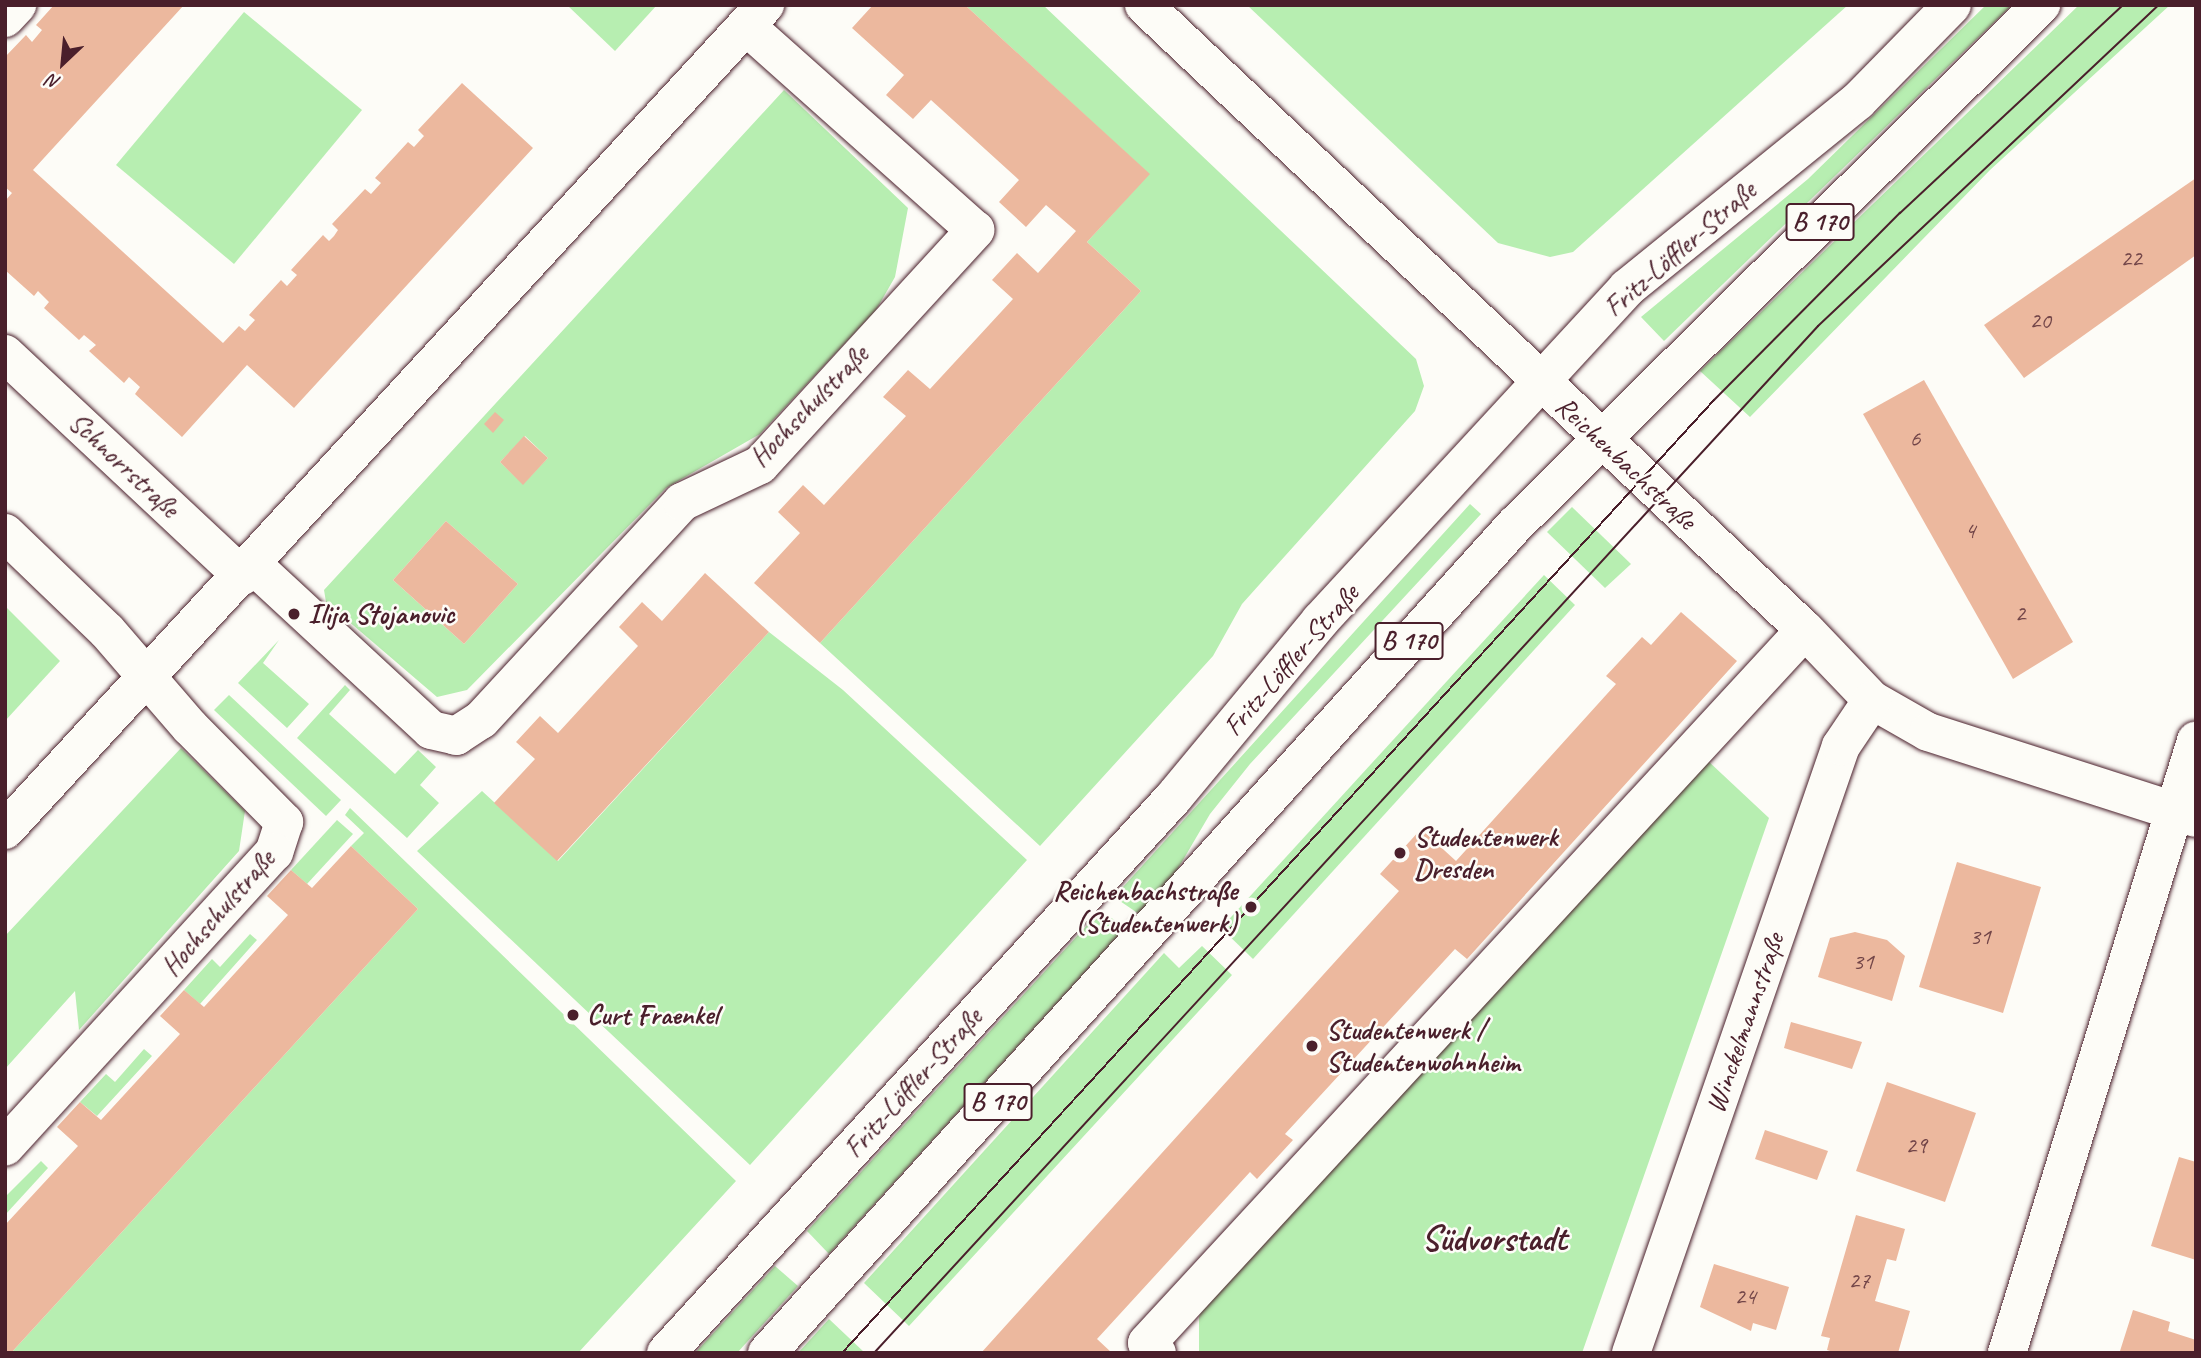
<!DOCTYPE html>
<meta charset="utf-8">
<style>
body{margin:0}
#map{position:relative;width:2201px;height:1358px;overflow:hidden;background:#fdfcf7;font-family:Caveat,sans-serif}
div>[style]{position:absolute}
.green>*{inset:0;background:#b7eeb1}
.building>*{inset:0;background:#ecb89e}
.roads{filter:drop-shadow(0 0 2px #4a1f2b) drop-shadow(0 0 2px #4a1f2b)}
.minor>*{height:38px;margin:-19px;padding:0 19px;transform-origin:19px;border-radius:19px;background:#fdfcf7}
.major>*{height:38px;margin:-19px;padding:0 19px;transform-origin:19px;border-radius:19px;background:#fdfcf7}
.tram>*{height:2px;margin:-1px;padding:0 1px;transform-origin:1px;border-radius:1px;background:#4a1f2b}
.dots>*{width:19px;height:19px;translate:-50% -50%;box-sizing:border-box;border:4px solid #fdfcf7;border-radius:50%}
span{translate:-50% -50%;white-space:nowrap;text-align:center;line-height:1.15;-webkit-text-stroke:5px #fdfcf7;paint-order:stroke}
.number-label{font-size:24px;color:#724548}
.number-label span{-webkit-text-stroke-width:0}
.shield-label span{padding:2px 5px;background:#fdfcf7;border:2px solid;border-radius:5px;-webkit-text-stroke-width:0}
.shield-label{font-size:26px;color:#4a1f2b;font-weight:700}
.street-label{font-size:28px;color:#4a1f2b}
.poi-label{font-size:28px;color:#4a1f2b;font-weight:700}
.left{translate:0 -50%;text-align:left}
.right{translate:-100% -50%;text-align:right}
.district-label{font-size:35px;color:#4a1f2b;font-weight:700}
.frame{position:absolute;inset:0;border:7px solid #4a1f2b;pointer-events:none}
.north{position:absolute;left:28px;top:28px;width:70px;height:70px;-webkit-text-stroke:5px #fdfcf7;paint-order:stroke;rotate:206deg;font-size:19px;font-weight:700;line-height:28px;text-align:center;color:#4a1f2b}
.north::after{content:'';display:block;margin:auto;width:24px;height:32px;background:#4a1f2b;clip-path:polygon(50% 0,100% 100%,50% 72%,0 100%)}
</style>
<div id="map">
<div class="green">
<i style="clip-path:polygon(567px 5px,657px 5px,615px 51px)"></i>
<i style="clip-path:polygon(965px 5px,1043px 5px,1416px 359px,1424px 386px,1415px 411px,1242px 604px,1213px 656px,1040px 846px,820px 643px,1141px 291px,1087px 242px,1149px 174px)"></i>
<i style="clip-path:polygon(1247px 5px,1848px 5px,1573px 252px,1550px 257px,1498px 243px)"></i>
<i style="clip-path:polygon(1986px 5px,2012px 5px,1664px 341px,1641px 317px,1808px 179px)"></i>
<i style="clip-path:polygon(2079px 5px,2170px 5px,1990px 170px,1750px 417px,1700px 371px)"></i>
<i style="clip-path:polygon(244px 12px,362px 110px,234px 264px,116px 165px)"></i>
<i style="clip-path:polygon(evenodd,784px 90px,908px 208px,895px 277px,876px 310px,760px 434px,666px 488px,467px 690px,437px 697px,326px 602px,324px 590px,784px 90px,525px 436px,548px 458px,523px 484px,500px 462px,525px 436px,784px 90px,446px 521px,518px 584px,464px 644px,393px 580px,446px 521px)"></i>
<i style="clip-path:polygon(1470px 504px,1481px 514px,1250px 764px,1210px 814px,1173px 877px,1139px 914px,1114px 897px)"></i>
<i style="clip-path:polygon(1572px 507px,1631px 564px,1605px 588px,1547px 532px)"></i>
<i style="clip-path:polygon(1544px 575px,1575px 605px,1253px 959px,1221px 928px)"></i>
<i style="clip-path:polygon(5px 606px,60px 661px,5px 721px)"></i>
<i style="clip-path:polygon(769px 632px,843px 690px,1027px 860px,750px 1165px,417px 851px,482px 791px,558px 861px)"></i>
<i style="clip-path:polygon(279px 640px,263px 663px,309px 704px,287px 728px,238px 683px)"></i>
<i style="clip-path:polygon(345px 685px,350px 690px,329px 714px,395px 774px,418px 750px,436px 767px,420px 785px,439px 803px,407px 838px,297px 738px)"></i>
<i style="clip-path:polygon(229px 695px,341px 800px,326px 816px,214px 710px)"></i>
<i style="clip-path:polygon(181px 748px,245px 811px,239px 851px,79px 1030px,75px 991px,5px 1069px,5px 936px)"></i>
<i style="clip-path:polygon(1707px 760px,1769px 818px,1582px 1353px,1199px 1353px,1199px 1317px,1208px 1294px)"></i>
<i style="clip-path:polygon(350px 808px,736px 1181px,578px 1353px,11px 1353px,418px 909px,351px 846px,364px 833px,345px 815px)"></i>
<i style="clip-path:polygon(337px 820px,353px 834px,307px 884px,291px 870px)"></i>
<i style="clip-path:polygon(1100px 911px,1126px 927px,829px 1254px,807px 1231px)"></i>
<i style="clip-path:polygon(250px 934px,257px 940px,200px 1004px,184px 990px,212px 959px,220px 967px)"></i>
<i style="clip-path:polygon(1202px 946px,1232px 975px,909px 1326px,864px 1283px,1164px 953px,1179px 968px)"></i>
<i style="clip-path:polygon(144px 1049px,152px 1056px,97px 1116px,80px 1102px,106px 1074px,115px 1082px)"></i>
<i style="clip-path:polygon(41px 1161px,48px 1168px,5px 1215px,5px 1197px)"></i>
<i style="clip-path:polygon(775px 1266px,798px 1286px,737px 1353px,695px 1353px)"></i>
<i style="clip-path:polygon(829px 1319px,865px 1353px,798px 1353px)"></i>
</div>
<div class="building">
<i style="clip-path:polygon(54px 5px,184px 5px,33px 170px,223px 343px,239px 326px,245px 331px,255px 320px,249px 315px,281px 280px,287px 286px,297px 275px,291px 270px,323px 235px,329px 241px,334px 236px,338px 230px,332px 224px,365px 189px,371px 194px,381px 183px,375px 178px,408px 142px,414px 147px,424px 136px,418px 130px,462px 83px,533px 148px,294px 408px,247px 365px,182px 437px,135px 394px,140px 387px,129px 377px,124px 383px,89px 351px,96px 345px,84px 335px,79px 340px,44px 308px,49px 302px,38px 291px,34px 296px,5px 270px,5px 201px,12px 193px,5px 187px,5px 57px,26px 35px,32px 42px,42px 30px,36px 25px)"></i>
<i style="clip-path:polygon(873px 5px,965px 5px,1150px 174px,1087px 242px,1141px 291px,820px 643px,754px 583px,800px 533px,778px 512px,803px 485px,824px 505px,906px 416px,883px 397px,908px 370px,930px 389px,1013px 299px,992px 280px,1017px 253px,1038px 273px,1076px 231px,1046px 205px,1026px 227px,999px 202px,1019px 180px,931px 100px,913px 119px,886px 95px,904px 75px,852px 28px)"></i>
<i style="clip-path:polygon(2196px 178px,2196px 255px,2024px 378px,1984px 325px)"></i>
<i style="clip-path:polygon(1924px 380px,2073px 642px,2013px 679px,1863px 414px)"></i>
<i style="clip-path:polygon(495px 412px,504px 420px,493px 433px,484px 424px)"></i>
<i style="clip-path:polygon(524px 436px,548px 458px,523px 485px,500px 462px)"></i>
<i style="clip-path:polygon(446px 521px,518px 584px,464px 644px,393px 580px)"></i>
<i style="clip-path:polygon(705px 573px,769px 632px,557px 861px,494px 803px,535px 759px,516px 742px,540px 716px,558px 733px,638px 646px,619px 627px,642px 602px,662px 621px)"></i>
<i style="clip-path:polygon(1681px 612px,1737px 661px,1467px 959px,1455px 949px,1285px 1134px,1293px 1140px,1257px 1179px,1250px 1172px,1097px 1339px,1112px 1353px,981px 1353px,1399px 891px,1380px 874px,1421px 829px,1456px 861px,1616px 684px,1606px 676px,1642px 637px,1651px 645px)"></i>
<i style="clip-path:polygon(351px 846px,418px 909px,11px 1353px,5px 1353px,5px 1225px,78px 1146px,57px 1127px,80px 1102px,101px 1120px,180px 1034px,160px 1016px,184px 990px,204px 1007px,288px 915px,267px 896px,291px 870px,312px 888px)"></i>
<i style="clip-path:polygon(1957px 862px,2041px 887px,2003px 1013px,1919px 987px)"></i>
<i style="clip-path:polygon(1855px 932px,1887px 940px,1905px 956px,1892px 1001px,1818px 977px,1830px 938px)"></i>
<i style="clip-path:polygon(1791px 1022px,1862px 1042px,1852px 1069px,1784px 1048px)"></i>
<i style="clip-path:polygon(1887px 1082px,1976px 1113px,1945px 1202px,1856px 1171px)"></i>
<i style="clip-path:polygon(1765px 1130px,1828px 1151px,1817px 1180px,1755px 1159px)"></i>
<i style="clip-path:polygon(2179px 1157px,2196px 1162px,2196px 1260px,2151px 1246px)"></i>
<i style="clip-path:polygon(1856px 1215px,1905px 1229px,1896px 1261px,1887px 1259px,1875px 1301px,1910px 1311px,1898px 1353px,1837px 1353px,1827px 1350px,1830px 1338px,1821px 1336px)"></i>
<i style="clip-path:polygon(1714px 1264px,1789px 1287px,1776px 1330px,1753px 1323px,1751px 1331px,1700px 1307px)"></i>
<i style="clip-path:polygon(2133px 1310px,2170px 1322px,2168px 1331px,2196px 1340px,2196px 1353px,2111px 1353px,2120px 1351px)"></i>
</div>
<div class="roads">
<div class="minor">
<i style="left:1144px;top:5px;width:910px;rotate:43.4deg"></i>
<i style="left:1805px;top:630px;width:97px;rotate:46.3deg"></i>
<i style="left:1872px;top:700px;width:64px;rotate:29.7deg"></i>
<i style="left:1928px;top:732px;width:281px;rotate:17.8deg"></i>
<i style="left:5px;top:18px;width:18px;rotate:-47deg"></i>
<i style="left:5px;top:354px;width:325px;rotate:43.1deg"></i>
<i style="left:5px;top:533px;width:141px;rotate:43.9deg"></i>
<i style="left:107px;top:631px;width:127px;rotate:49.2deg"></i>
<i style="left:190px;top:727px;width:134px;rotate:45.3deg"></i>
<i style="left:284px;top:822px;width:32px;rotate:108deg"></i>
<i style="left:274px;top:852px;width:399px;rotate:132.4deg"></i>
<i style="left:252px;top:564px;width:244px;rotate:42.8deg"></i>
<i style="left:431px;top:730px;width:26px;rotate:13deg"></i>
<i style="left:456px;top:736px;width:30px;rotate:-33deg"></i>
<i style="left:481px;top:720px;width:297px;rotate:-47.3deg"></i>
<i style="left:682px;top:502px;width:86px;rotate:-25.4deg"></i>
<i style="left:760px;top:465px;width:319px;rotate:-47.5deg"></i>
<i style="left:975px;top:230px;width:307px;rotate:-138.3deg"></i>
<i style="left:5px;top:830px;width:1122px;rotate:-47.35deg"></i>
<i style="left:1157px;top:1353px;width:14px;rotate:-135deg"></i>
<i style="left:1147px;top:1343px;width:970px;rotate:-47.3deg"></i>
<i style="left:1631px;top:1353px;width:642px;rotate:-70.92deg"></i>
<i style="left:1841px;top:746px;width:55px;rotate:-56deg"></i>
<i style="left:2007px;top:1353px;width:641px;rotate:-72.84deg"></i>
</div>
<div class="major">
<i style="left:666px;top:1353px;width:753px;rotate:-47.58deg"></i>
<i style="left:1174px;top:797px;width:229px;rotate:-50.3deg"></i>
<i style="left:1320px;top:621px;width:453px;rotate:-47.3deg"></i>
<i style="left:1627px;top:288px;width:297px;rotate:-39deg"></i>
<i style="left:1858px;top:101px;width:134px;rotate:-45.6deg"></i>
<i style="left:767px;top:1353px;width:1116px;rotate:-47.91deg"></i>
<i style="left:1515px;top:525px;width:740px;rotate:-44.67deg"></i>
</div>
</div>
<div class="tram">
<i style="left:842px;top:1353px;width:1292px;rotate:-47.54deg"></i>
<i style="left:1714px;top:400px;width:264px;rotate:-45.2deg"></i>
<i style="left:1900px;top:213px;width:305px;rotate:-43deg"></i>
<i style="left:874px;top:1353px;width:1395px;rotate:-47.41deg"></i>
<i style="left:1818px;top:326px;width:468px;rotate:-43.3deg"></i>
</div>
<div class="dots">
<i style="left:294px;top:614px;background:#4a1f2b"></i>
<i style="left:1400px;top:853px;background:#4a1f2b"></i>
<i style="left:1251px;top:907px;background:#4a1f2b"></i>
<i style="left:573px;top:1015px;background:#4a1f2b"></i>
<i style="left:1312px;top:1046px;background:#4a1f2b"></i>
</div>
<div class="number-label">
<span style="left:2131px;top:259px">22</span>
<span style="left:2040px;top:321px">20</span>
<span style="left:1915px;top:439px">6</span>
<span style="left:1970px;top:531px">4</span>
<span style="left:2020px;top:614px">2</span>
<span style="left:1980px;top:937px">31</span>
<span style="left:1863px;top:962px">31</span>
<span style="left:1916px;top:1146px">29</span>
<span style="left:1859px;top:1281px">27</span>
<span style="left:1745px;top:1297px">24</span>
</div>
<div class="shield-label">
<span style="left:1820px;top:222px">B 170</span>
<span style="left:1409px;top:641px">B 170</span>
<span style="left:998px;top:1102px">B 170</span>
</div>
<div class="street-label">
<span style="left:1680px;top:249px;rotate:-41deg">Fritz-Löffler-Straße</span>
<span style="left:809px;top:406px;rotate:-46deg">Hochschulstraße</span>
<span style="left:1626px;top:463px;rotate:43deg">Reichenbachstraße</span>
<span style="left:124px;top:465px;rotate:43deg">Schnorrstraße</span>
<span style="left:1291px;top:660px;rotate:-49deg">Fritz-Löffler-Straße</span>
<span style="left:218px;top:913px;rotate:-49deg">Hochschulstraße</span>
<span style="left:1745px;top:1023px;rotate:-71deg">Winckelmannstraße</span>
<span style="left:913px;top:1083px;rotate:-48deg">Fritz-Löffler-Straße</span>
</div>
<div class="poi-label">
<span class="left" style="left:308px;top:614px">Ilija Stojanovic</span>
<span class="left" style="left:1414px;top:853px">Studentenwerk<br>Dresden</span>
<span class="right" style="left:1237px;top:907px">Reichenbachstraße<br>(Studentenwerk)</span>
<span class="left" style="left:587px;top:1015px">Curt Fraenkel</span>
<span class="left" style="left:1326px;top:1046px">Studentenwerk /<br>Studentenwohnheim</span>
</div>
<div class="district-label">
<span style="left:1494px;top:1239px">Südvorstadt</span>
</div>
<div class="frame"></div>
<div class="north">N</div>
</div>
